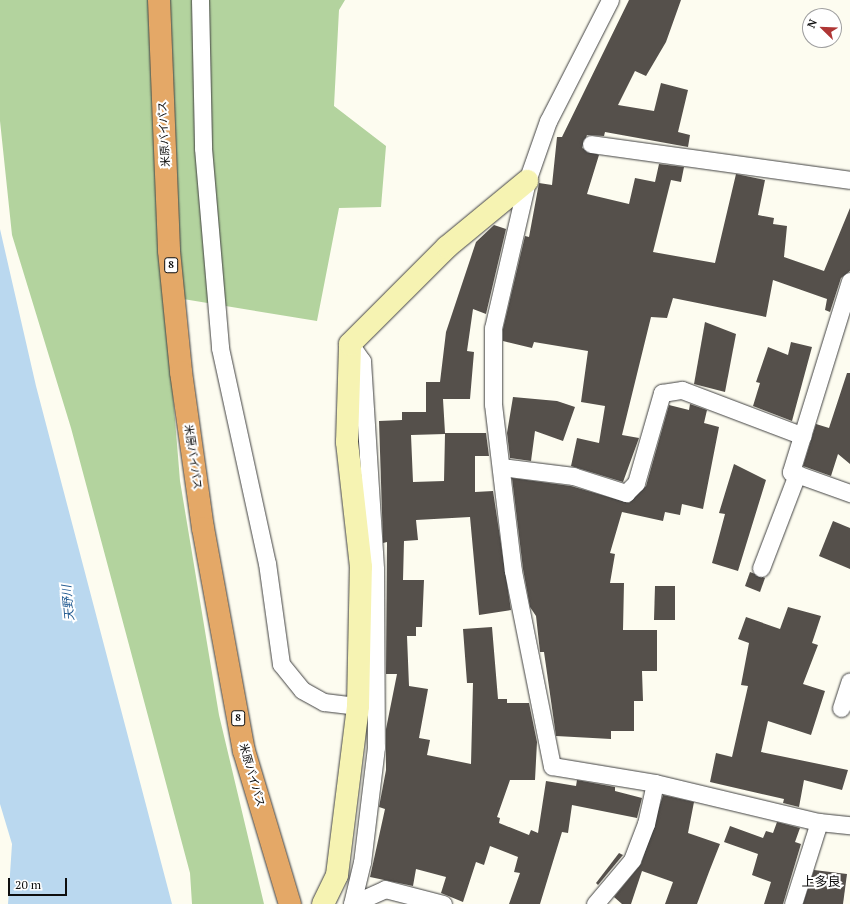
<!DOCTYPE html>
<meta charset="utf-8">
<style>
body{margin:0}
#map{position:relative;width:850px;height:904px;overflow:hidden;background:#fdfcf0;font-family:"PT Serif","Noto Sans JP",serif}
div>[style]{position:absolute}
.forest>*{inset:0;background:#b3d39e}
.water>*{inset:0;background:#bad8ef}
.building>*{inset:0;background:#55504b}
.roads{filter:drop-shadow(0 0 1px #414141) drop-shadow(0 0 1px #414141)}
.street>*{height:17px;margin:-8.5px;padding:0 8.5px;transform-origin:8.5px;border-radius:8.5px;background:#fff}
.secondary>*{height:22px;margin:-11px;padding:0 11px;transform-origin:11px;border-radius:11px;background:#f6f3b2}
.highway>*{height:22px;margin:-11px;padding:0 11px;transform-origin:11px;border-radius:11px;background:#e4a867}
span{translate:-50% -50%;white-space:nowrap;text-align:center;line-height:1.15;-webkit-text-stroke:4px #fff;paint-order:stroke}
.shield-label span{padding:1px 3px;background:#fff;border:1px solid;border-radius:3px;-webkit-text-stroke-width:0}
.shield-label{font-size:10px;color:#0e0e0e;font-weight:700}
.street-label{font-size:11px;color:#0e0e0e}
.water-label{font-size:12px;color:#245c92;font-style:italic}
.quarter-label{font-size:13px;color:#0e0e0e}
.north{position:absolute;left:802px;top:8px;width:40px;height:40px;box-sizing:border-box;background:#fff;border:1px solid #9f9f9f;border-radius:50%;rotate:293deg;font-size:11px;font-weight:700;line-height:16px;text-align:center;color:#0e0e0e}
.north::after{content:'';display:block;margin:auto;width:14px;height:18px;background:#af3635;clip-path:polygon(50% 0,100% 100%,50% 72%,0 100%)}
.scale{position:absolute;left:8px;top:878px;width:59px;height:18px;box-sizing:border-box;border:2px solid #0e0e0e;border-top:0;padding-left:5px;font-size:12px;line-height:14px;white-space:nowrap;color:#0e0e0e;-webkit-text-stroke:3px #fff;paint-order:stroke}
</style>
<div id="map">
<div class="forest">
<i style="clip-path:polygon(0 0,345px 0,339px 10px,334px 106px,386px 146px,381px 207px,339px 208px,317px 321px,165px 296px,180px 481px,219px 715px,264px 904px,192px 904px,190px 873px,71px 428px,12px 235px,0 121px)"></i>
</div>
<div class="water">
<i style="clip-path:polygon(0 229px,36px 386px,172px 904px,8px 904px,12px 844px,0 804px)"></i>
</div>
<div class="building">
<i style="clip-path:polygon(629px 0,681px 0,666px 42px,646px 76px,635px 71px,618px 105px,654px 111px,661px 83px,688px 90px,678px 132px,690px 135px,688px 147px,605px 132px,604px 136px,587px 135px,582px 148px,599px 155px,587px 194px,629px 204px,635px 178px,655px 182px,659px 164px,684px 167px,681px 182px,671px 180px,653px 252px,715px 263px,736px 174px,765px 180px,758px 215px,774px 218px,773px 224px,787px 226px,784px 257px,824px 271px,850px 208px,850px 271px,841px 278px,830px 312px,825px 310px,827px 299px,773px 280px,766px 317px,673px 298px,667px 318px,651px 317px,622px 435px,639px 438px,623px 482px,571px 466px,577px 438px,599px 443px,605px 406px,581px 402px,588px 351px,534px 342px,532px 348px,503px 341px,503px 329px,525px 236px,529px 237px,539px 183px,552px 185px,557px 137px,562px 137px)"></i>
<i style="clip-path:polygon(evenodd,494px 225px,506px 229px,486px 314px,473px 309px,467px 351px,474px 352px,470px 399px,443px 399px,445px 433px,486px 433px,489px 456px,475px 456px,475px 492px,493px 491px,511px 610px,479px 615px,470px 517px,416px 520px,418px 540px,404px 541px,403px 580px,424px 580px,422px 627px,416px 627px,416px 636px,407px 636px,409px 686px,428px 689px,419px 738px,430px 740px,427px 755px,471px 764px,473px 683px,467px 683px,463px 629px,492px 627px,498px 699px,507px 699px,507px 703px,529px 703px,537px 742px,535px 780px,510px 780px,497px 817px,500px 818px,499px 823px,529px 835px,531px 830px,538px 833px,546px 781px,576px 786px,577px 780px,615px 787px,615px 791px,642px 798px,637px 818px,572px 805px,568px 833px,562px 832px,540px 904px,509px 904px,520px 873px,514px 872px,518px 857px,490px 846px,484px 865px,476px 862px,463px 902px,441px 893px,446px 877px,416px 869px,413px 886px,370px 877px,385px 809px,379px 807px,386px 770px,386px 729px,397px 674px,386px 674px,387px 542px,383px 543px,379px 421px,402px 420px,402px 412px,426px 412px,426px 382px,440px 382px,446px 332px,476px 242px,494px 225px,445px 434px,444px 481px,413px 482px,411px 435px,445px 434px)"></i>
<i style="clip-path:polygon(705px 322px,736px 334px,725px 392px,694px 384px)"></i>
<i style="clip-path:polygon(791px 342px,812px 347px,792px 421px,753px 406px,760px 383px,756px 382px,768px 347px,788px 355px)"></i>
<i style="clip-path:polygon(847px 373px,850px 373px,850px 464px,838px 454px,831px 476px,803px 466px,816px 424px,829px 428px)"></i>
<i style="clip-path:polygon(513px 397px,557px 401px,575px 407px,563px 441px,535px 431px,531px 461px,510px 458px,507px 433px)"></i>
<i style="clip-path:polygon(690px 404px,707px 410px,704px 423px,719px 427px,703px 509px,682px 504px,680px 515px,665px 512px,663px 521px,622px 512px,610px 553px,615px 554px,610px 583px,624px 583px,623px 630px,657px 630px,657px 671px,642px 671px,643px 701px,634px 701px,634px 731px,611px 731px,611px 739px,556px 736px,544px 652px,540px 652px,536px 616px,530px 607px,523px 569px,512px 478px,571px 486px,629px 503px,646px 486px,669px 405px,689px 410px)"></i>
<i style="clip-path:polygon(734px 464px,766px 480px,738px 571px,712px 563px,725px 514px,719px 513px)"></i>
<i style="clip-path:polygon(833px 521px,850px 528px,850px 569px,819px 556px)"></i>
<i style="clip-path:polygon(750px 572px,765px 578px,760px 592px,745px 586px)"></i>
<i style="clip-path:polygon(655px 586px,675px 586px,675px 620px,654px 620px)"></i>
<i style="clip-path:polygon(788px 607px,821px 616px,812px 643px,818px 645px,803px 684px,825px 691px,811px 735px,768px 721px,761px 752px,848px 770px,842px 790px,804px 780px,799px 807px,783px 803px,784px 799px,710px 782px,716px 753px,732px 757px,748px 686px,741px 685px,749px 643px,738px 639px,746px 617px,780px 629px)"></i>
<i style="clip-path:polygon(663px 795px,694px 802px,688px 833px,720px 844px,709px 872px,697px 904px,665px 904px,673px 882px,642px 871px,631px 904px,622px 904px,614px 897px,641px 864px)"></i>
<i style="clip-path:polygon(777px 822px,800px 828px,795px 842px,801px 844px,783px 904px,764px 904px,771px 882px,752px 875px,758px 854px,724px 842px,730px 826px,763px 838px,766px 831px,773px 833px)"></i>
<i style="clip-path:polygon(619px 853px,623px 855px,598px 885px,596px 883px)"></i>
<i style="clip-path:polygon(814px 870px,847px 874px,843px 904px,803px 904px)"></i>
</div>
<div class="roads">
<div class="street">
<i style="left:200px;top:0;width:148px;rotate:88.8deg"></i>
<i style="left:203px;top:148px;width:201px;rotate:85.1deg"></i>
<i style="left:220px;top:348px;width:220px;rotate:77.7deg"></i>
<i style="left:267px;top:563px;width:102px;rotate:82.1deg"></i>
<i style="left:281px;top:664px;width:33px;rotate:51deg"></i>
<i style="left:302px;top:690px;width:25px;rotate:29deg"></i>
<i style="left:324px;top:702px;width:34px;rotate:7deg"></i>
<i style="left:610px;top:0;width:136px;rotate:117.1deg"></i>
<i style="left:548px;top:121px;width:64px;rotate:109.3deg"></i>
<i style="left:527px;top:181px;width:151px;rotate:103deg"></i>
<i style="left:493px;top:328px;width:76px;rotate:90deg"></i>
<i style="left:493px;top:404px;width:168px;rotate:83.2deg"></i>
<i style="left:513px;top:571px;width:199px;rotate:78.7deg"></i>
<i style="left:552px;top:766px;width:104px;rotate:9.4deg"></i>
<i style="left:655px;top:783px;width:169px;rotate:13.4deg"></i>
<i style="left:819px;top:822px;width:31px;rotate:6deg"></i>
<i style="left:591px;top:144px;width:261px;rotate:7.9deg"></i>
<i style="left:850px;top:281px;width:200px;rotate:107.2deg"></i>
<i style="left:791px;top:472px;width:63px;rotate:19.6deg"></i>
<i style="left:350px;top:344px;width:21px;rotate:55deg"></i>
<i style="left:362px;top:361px;width:208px;rotate:86.4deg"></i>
<i style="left:375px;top:569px;width:178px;rotate:89.7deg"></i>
<i style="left:376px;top:747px;width:116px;rotate:96.9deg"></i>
<i style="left:362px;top:862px;width:43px;rotate:103.4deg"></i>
<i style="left:501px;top:467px;width:73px;rotate:7.1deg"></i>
<i style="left:573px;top:476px;width:56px;rotate:17.8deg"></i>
<i style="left:626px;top:493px;width:14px;rotate:-45deg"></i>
<i style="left:636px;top:483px;width:94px;rotate:-73.9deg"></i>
<i style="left:662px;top:393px;width:20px;rotate:-9deg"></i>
<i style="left:682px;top:390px;width:129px;rotate:20.8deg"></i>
<i style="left:761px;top:568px;width:101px;rotate:-69deg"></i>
<i style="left:841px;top:708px;width:28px;rotate:-72deg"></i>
<i style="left:352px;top:904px;width:36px;rotate:-24deg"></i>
<i style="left:385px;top:889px;width:60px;rotate:14.5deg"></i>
<i style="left:595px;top:904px;width:57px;rotate:-49.9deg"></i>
<i style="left:632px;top:860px;width:39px;rotate:-69deg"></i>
<i style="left:646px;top:824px;width:42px;rotate:-77.6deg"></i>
<i style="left:793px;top:904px;width:86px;rotate:-72.4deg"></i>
</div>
<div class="secondary">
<i style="left:323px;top:904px;width:32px;rotate:-64deg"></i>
<i style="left:337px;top:875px;width:170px;rotate:-82.9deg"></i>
<i style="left:358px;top:706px;width:139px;rotate:-88.8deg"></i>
<i style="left:361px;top:567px;width:126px;rotate:-96.4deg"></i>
<i style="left:347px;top:442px;width:98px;rotate:-88.2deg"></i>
<i style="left:350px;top:344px;width:137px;rotate:-45deg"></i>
<i style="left:447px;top:247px;width:104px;rotate:-39.5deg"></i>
</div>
<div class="highway">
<i style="left:159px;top:0;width:251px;rotate:87.7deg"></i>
<i style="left:169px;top:251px;width:122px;rotate:84.3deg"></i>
<i style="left:181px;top:372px;width:158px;rotate:82deg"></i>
<i style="left:203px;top:528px;width:227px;rotate:79.6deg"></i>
<i style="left:244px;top:751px;width:160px;rotate:73.3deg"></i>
</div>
</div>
<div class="shield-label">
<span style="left:171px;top:265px">8</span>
<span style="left:238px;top:718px">8</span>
</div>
<div class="street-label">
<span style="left:164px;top:134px;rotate:-93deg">米原バイパス</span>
<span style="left:193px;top:457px;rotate:82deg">米原バイパス</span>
<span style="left:252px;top:775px;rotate:74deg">米原バイパス</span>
</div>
<div class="water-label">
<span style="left:68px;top:603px;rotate:-95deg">天野川</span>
</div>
<div class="quarter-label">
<span style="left:821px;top:881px">上多良</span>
</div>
<div class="north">N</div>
<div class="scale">20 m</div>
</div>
